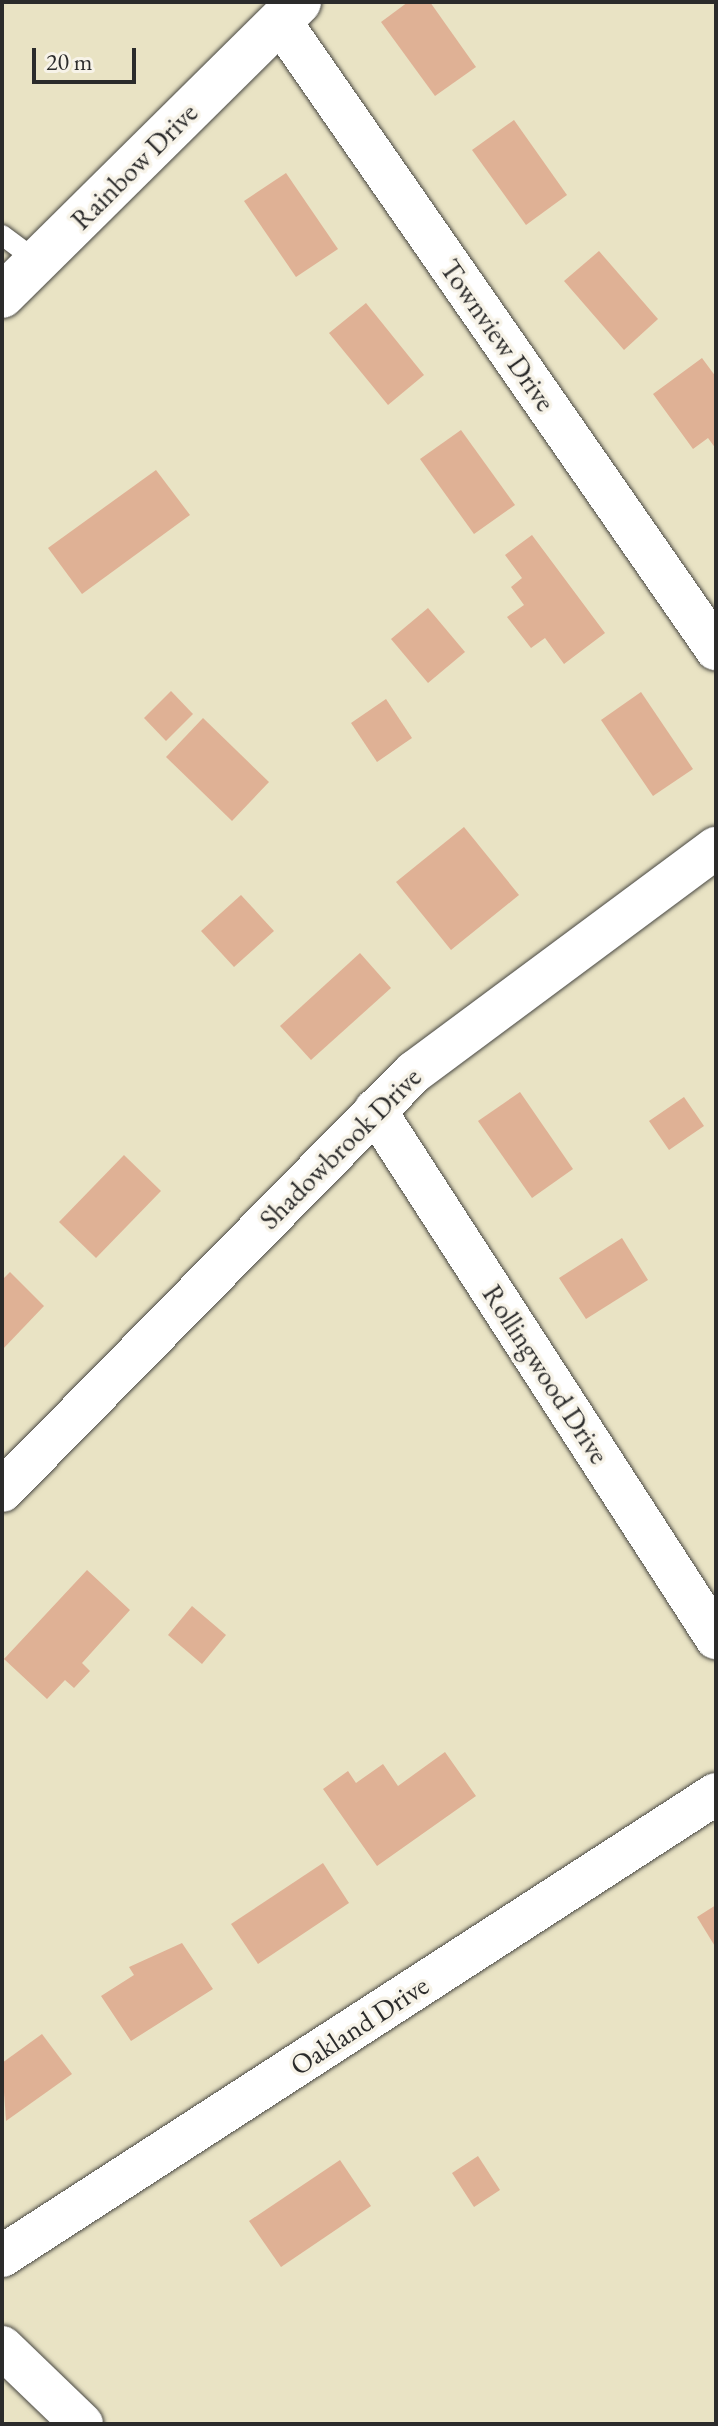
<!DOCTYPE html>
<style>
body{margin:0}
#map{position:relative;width:718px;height:2426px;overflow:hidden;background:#e9e3c4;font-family:"EB Garamond",serif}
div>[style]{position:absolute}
.building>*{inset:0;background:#dfb195}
.roads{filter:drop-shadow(0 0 2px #484742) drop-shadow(0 0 2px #484742)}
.lane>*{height:20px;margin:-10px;padding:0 10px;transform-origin:10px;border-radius:10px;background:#fff}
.street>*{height:42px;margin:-21px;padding:0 21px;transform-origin:21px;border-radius:21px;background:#fff}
.secondary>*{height:44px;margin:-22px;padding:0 22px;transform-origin:22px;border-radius:22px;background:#fff}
span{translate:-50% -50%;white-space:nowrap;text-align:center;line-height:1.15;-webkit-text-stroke:7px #f7f3e8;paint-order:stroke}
.street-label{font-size:28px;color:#2b2b2b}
.frame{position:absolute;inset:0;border:4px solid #2b2b2b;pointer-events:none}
.scale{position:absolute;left:32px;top:48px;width:104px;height:36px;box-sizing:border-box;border:4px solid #2b2b2b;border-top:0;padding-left:10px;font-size:24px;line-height:28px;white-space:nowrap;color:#2b2b2b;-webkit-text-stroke:6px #f7f3e8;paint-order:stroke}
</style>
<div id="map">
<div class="building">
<i style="clip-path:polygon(408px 2px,430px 2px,476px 67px,435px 96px,381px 22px)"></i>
<i style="clip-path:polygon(514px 120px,567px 195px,526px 225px,472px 150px)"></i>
<i style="clip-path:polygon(286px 173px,338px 249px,296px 277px,244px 201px)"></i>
<i style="clip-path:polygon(599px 251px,658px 319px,624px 350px,564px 281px)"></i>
<i style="clip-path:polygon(366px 303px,424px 375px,388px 405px,329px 333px)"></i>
<i style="clip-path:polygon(702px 358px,716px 377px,716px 449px,708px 438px,693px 449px,653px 394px)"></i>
<i style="clip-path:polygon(461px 430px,515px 505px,474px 534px,420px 459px)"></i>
<i style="clip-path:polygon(156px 470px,190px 515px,82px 594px,48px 548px)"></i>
<i style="clip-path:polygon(532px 535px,605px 633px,564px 664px,545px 638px,531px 648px,507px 617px,524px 605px,511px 587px,522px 578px,505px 555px)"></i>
<i style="clip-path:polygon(428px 608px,465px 652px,428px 683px,391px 639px)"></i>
<i style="clip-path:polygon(171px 691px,193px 714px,166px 741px,144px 718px)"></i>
<i style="clip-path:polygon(641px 692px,693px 769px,653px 796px,601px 720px)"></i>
<i style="clip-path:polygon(386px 699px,412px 738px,377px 762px,351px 723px)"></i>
<i style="clip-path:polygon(203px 718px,269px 782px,232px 821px,166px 757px)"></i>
<i style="clip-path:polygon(464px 827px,519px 895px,451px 950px,396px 882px)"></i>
<i style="clip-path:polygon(241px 895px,274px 931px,234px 967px,201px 931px)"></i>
<i style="clip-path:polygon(360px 953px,391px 988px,311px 1060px,280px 1026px)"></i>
<i style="clip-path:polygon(520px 1092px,573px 1169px,532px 1198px,478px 1121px)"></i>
<i style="clip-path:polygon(684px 1097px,704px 1126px,669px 1150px,649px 1121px)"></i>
<i style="clip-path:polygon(124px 1155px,161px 1191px,96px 1258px,59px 1222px)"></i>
<i style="clip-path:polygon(622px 1238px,648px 1280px,586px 1319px,559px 1278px)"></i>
<i style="clip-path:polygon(10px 1272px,44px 1306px,2px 1350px,2px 1280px)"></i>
<i style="clip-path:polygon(87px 1570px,130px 1610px,82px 1663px,90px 1671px,74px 1688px,65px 1680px,47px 1699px,4px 1659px)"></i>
<i style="clip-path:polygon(192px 1606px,226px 1635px,202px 1664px,168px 1635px)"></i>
<i style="clip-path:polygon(445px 1752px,476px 1796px,377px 1866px,323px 1789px,348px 1771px,356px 1783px,383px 1764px,398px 1786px)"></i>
<i style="clip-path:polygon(323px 1863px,349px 1903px,258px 1964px,231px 1924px)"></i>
<i style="clip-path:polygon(716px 1905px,716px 1948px,697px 1917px)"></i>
<i style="clip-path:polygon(182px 1943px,213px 1989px,131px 2041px,101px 1996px,134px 1975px,129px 1967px)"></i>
<i style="clip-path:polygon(42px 2034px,72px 2074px,6px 2121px,2px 2063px)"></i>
<i style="clip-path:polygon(478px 2156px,500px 2190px,474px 2207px,452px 2173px)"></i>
<i style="clip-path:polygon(340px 2160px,371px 2206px,281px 2267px,249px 2221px)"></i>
</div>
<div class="roads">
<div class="lane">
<i style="left:2px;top:235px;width:44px;rotate:36.6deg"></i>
</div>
<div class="street">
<i style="left:280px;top:21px;width:765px;rotate:55.23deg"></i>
<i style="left:375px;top:1110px;width:629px;rotate:57.14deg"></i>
<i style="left:2px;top:1491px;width:588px;rotate:-45.48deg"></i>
<i style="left:414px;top:1072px;width:376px;rotate:-36.6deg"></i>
<i style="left:2px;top:2256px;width:850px;rotate:-32.91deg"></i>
<i style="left:2px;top:2347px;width:111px;rotate:43.9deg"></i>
</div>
<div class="secondary">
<i style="left:2px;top:296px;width:418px;rotate:-44.7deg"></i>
</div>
</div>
<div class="street-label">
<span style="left:134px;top:166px;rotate:-45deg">Rainbow Drive</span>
<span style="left:498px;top:335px;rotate:55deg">Townview Drive</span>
<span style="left:340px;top:1148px;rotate:-45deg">Shadowbrook Drive</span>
<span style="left:546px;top:1374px;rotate:57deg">Rollingwood Drive</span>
<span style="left:359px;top:2025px;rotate:-33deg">Oakland Drive</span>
</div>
<div class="frame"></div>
<div class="scale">20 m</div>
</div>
